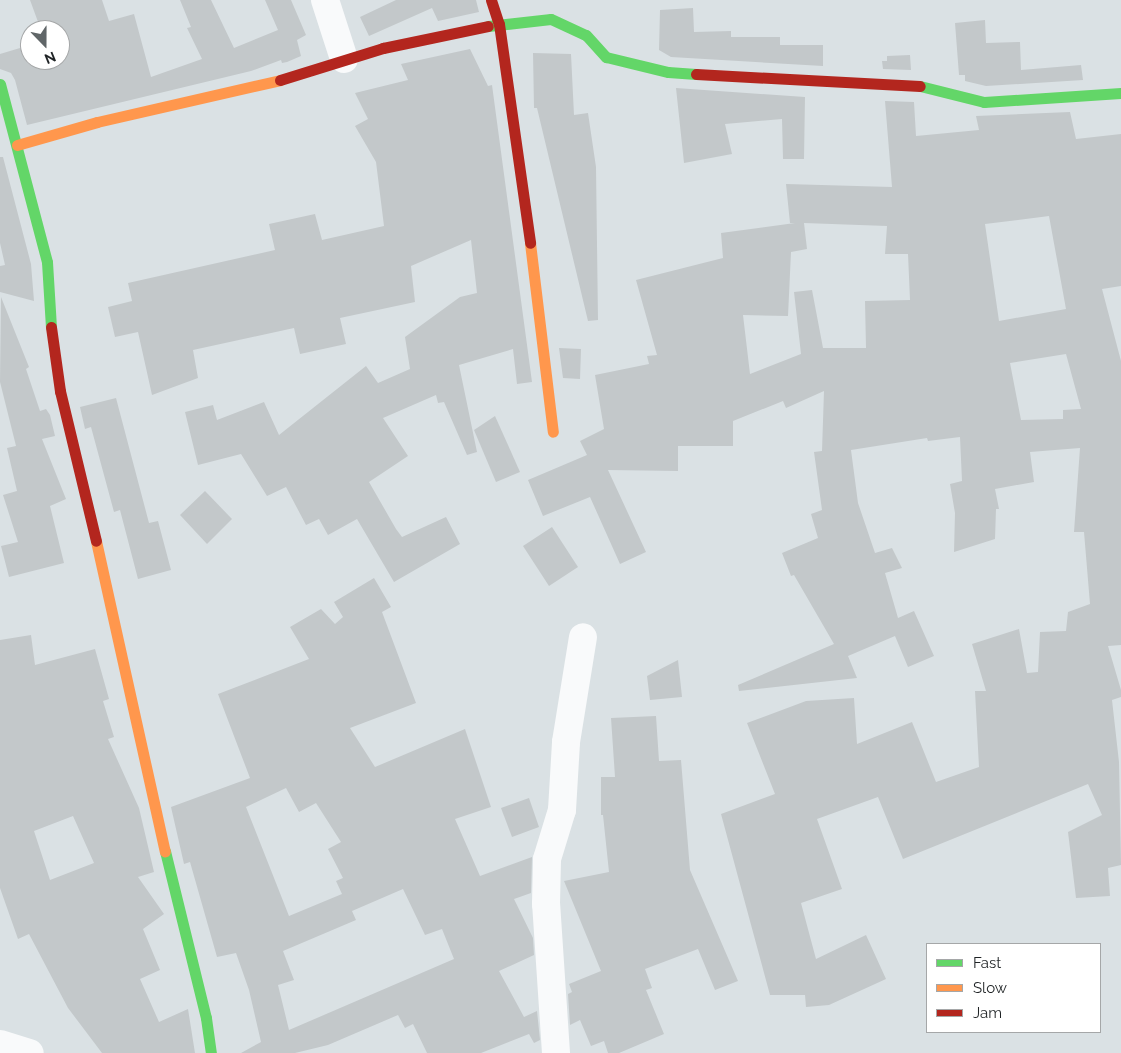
<!DOCTYPE html>
<style>
body{margin:0}
#map{position:relative;width:1121px;height:1053px;overflow:hidden;background:#dae1e4;font-family:Raleway,sans-serif}
div>[style]{position:absolute}
.building>*{inset:0;background:#c3c8ca}
.street>*{height:28px;margin:-14px;padding:0 14px;transform-origin:14px;border-radius:14px;background:#f9fafb}
.fast>*{height:11px;margin:-5.5px;padding:0 5.5px;transform-origin:5.5px;border-radius:5.5px;background:#63d668}
.slow>*{height:11px;margin:-5.5px;padding:0 5.5px;transform-origin:5.5px;border-radius:5.5px;background:#ff974d}
.jam>*{height:11px;margin:-5.5px;padding:0 5.5px;transform-origin:5.5px;border-radius:5.5px;background:#b3261e}
span{translate:-50% -50%;white-space:nowrap;text-align:center;line-height:1.15;-webkit-text-stroke:4.5px #fff;paint-order:stroke}
.legend{position:absolute;left:926px;top:943px;width:175px;height:90px;box-sizing:border-box;background:#fff;border:1px solid #a5a7a8;margin:0;padding:6px 9px;list-style:none;font-size:15px;color:#1f2325}
.legend li{display:flex;align-items:center;gap:10px;height:25px}
.legend b{width:25px;border:1px solid #a5a7a8}
.north{position:absolute;left:20px;top:20px;width:50px;height:50px;box-sizing:border-box;background:#fff;border:1px solid #a5a7a8;border-radius:50%;rotate:158deg;font-size:14px;font-weight:700;line-height:20px;text-align:center;color:#1f2325}
.north::after{content:'';display:block;margin:auto;width:18px;height:22px;background:#606668;clip-path:polygon(50% 0,100% 100%,50% 72%,0 100%)}
</style>
<div id="map">
<div class="building">
<i style="clip-path:polygon(30px 0,102px 0,109px 21px,134px 14px,151px 77px,202px 59px,187px 28px,191px 27px,180px 0,211px 0,234px 48px,278px 30px,265px 0,291px 0,306px 35px,297px 40px,301px 56px,287px 62px,282px 63px,281px 60px,251px 71px,27px 125px,15px 80px,11px 73px,0 69px,0 54px,30px 45px,30px 60px,60px 60px,60px 30px,41px 30px)"></i>
<i style="clip-path:polygon(396px 0,476px 0,479px 12px,438px 21px,432px 8px,369px 36px,360px 17px)"></i>
<i style="clip-path:polygon(693px 8px,694px 32px,731px 31px,731px 37px,780px 37px,780px 45px,823px 45px,823px 66px,671px 57px,659px 50px,660px 10px)"></i>
<i style="clip-path:polygon(985px 20px,986px 43px,1020px 42px,1021px 70px,1081px 65px,1083px 80px,986px 86px,965px 81px,965px 75px,959px 75px,955px 23px)"></i>
<i style="clip-path:polygon(470px 49px,488px 86px,492px 85px,532px 382px,517px 384px,513px 349px,459px 365px,477px 452px,467px 455px,444px 402px,438px 403px,436px 395px,383px 418px,408px 456px,369px 482px,396px 529px,402px 537px,446px 517px,460px 544px,394px 582px,357px 519px,328px 535px,319px 519px,306px 525px,286px 487px,267px 496px,241px 454px,198px 465px,185px 412px,213px 405px,217px 420px,264px 402px,279px 435px,366px 366px,378px 383px,410px 369px,405px 337px,460px 297px,477px 293px,471px 240px,411px 266px,415px 302px,340px 318px,346px 344px,300px 354px,294px 328px,193px 350px,198px 378px,152px 395px,138px 332px,115px 337px,108px 307px,132px 301px,128px 283px,275px 250px,269px 224px,315px 214px,322px 240px,384px 226px,376px 162px,355px 126px,368px 119px,355px 93px,408px 80px,401px 64px)"></i>
<i style="clip-path:polygon(533px 53px,571px 54px,574px 115px,588px 113px,596px 167px,598px 320px,588px 321px,537px 108px,534px 108px)"></i>
<i style="clip-path:polygon(910px 55px,911px 70px,883px 69px,882px 61px,887px 61px,887px 56px)"></i>
<i style="clip-path:polygon(676px 88px,805px 97px,804px 159px,783px 159px,782px 119px,725px 124px,732px 154px,684px 163px)"></i>
<i style="clip-path:polygon(evenodd,885px 101px,914px 102px,916px 136px,979px 130px,976px 116px,1070px 112px,1076px 139px,1121px 134px,1121px 286px,1102px 289px,1121px 361px,1121px 645px,1108px 646px,1121px 690px,1121px 697px,1112px 700px,1119px 762px,1121px 865px,1108px 868px,1110px 896px,1076px 898px,1068px 832px,1102px 815px,1088px 784px,903px 859px,878px 797px,817px 819px,842px 889px,801px 903px,816px 959px,866px 935px,886px 979px,829px 1005px,806px 1007px,805px 995px,770px 995px,721px 814px,775px 794px,747px 723px,806px 701px,854px 698px,857px 744px,912px 722px,936px 782px,979px 767px,975px 691px,986px 691px,972px 644px,1019px 629px,1027px 673px,1038px 672px,1040px 632px,1066px 631px,1068px 612px,1090px 604px,1084px 532px,1074px 532px,1080px 448px,1030px 452px,1034px 482px,995px 489px,999px 509px,996px 509px,995px 539px,954px 552px,955px 513px,950px 484px,962px 481px,960px 437px,928px 441px,927px 438px,851px 450px,858px 503px,875px 553px,892px 548px,902px 568px,885px 573px,898px 618px,914px 611px,934px 656px,908px 667px,895px 636px,848px 656px,857px 678px,739px 691px,738px 685px,834px 644px,794px 575px,791px 576px,782px 553px,818px 538px,811px 514px,822px 510px,814px 452px,822px 451px,824px 391px,786px 408px,783px 401px,733px 421px,733px 446px,678px 446px,678px 471px,608px 470px,646px 552px,620px 564px,590px 497px,543px 516px,528px 480px,587px 455px,580px 441px,604px 429px,595px 375px,649px 364px,647px 356px,657px 355px,636px 280px,723px 258px,721px 233px,795px 223px,790px 223px,786px 184px,892px 187px,885px 101px,1049px 216px,1066px 309px,999px 321px,985px 224px,1049px 216px,885px 101px,804px 223px,887px 226px,885px 254px,908px 254px,910px 300px,865px 301px,866px 348px,823px 348px,812px 290px,794px 292px,801px 354px,750px 374px,743px 315px,788px 316px,791px 252px,807px 249px,804px 223px,885px 101px,1066px 354px,1081px 409px,1063px 410px,1063px 419px,1021px 420px,1010px 363px,1066px 354px)"></i>
<i style="clip-path:polygon(0 157px,3px 157px,31px 264px,34px 301px,0 292px,0 266px,5px 265px,0 243px)"></i>
<i style="clip-path:polygon(1px 297px,29px 367px,26px 369px,40px 411px,46px 409px,50px 415px,55px 436px,42px 439px,66px 499px,50px 506px,64px 563px,9px 577px,1px 546px,18px 542px,3px 495px,17px 491px,7px 448px,16px 446px,0 382px)"></i>
<i style="clip-path:polygon(559px 348px,581px 349px,580px 379px,563px 378px)"></i>
<i style="clip-path:polygon(116px 398px,149px 523px,158px 521px,171px 570px,138px 579px,120px 510px,114px 512px,91px 427px,85px 429px,80px 407px)"></i>
<i style="clip-path:polygon(495px 416px,520px 472px,496px 482px,474px 430px)"></i>
<i style="clip-path:polygon(205px 491px,232px 519px,207px 544px,180px 515px)"></i>
<i style="clip-path:polygon(552px 527px,578px 567px,549px 586px,523px 546px)"></i>
<i style="clip-path:polygon(evenodd,374px 578px,391px 607px,382px 612px,416px 703px,350px 728px,375px 767px,465px 729px,491px 807px,455px 819px,480px 876px,532px 857px,531px 893px,514px 899px,533px 938px,534px 955px,499px 971px,524px 1017px,537px 1011px,540px 1040px,534px 1043px,529px 1034px,481px 1053px,427px 1053px,413px 1024px,405px 1028px,398px 1015px,328px 1045px,295px 1053px,241px 1053px,261px 1042px,249px 990px,236px 953px,217px 957px,190px 862px,184px 864px,171px 807px,250px 778px,218px 694px,309px 659px,290px 627px,321px 609px,335px 624px,343px 617px,334px 602px,374px 578px,286px 788px,299px 812px,316px 803px,341px 842px,328px 849px,343px 878px,336px 881px,342px 894px,289px 916px,246px 807px,286px 788px,374px 578px,403px 889px,425px 935px,442px 929px,454px 959px,289px 1030px,278px 985px,294px 980px,283px 951px,356px 920px,352px 911px,403px 889px)"></i>
<i style="clip-path:polygon(evenodd,31px 635px,35px 665px,95px 649px,109px 699px,103px 701px,114px 737px,108px 739px,139px 808px,154px 872px,138px 877px,164px 914px,143px 929px,160px 970px,140px 979px,159px 1022px,188px 1009px,195px 1053px,102px 1053px,68px 1008px,29px 934px,18px 939px,0 888px,0 640px,31px 635px,73px 816px,94px 863px,50px 880px,34px 831px,73px 816px)"></i>
<i style="clip-path:polygon(678px 660px,682px 697px,650px 700px,647px 676px)"></i>
<i style="clip-path:polygon(656px 716px,659px 761px,681px 760px,690px 870px,738px 981px,715px 990px,698px 949px,645px 969px,652px 988px,646px 990px,664px 1034px,619px 1053px,608px 1053px,604px 1041px,591px 1046px,580px 1020px,570px 1025px,568px 994px,572px 992px,569px 984px,601px 971px,564px 881px,609px 872px,603px 815px,601px 815px,601px 777px,615px 777px,611px 718px)"></i>
<i style="clip-path:polygon(529px 798px,539px 827px,512px 837px,501px 808px)"></i>
</div>
<div class="street">
<i style="left:325px;top:0;width:62px;rotate:72.1deg"></i>
<i style="left:0;top:1044px;width:31px;rotate:17deg"></i>
<i style="left:556px;top:1053px;width:149px;rotate:-93.8deg"></i>
<i style="left:546px;top:904px;width:45px;rotate:-88.7deg"></i>
<i style="left:547px;top:859px;width:51px;rotate:-73deg"></i>
<i style="left:562px;top:810px;width:68px;rotate:-86.6deg"></i>
<i style="left:566px;top:742px;width:106px;rotate:-80.8deg"></i>
</div>
<div class="fast">
<i style="left:488px;top:26px;width:63px;rotate:-6.3deg"></i>
<i style="left:551px;top:19px;width:38px;rotate:25deg"></i>
<i style="left:586px;top:35px;width:30px;rotate:48deg"></i>
<i style="left:606px;top:57px;width:64px;rotate:13.6deg"></i>
<i style="left:668px;top:72px;width:28px;rotate:4deg"></i>
<i style="left:0;top:84px;width:184px;rotate:75.2deg"></i>
<i style="left:47px;top:262px;width:65px;rotate:86.5deg"></i>
<i style="left:920px;top:86px;width:66px;rotate:14deg"></i>
<i style="left:984px;top:102px;width:137px;rotate:-3.8deg"></i>
<i style="left:165px;top:851px;width:172px;rotate:76.2deg"></i>
<i style="left:206px;top:1018px;width:35px;rotate:82deg"></i>
</div>
<div class="slow">
<i style="left:17px;top:145px;width:83px;rotate:-16deg"></i>
<i style="left:97px;top:122px;width:188px;rotate:-12.9deg"></i>
<i style="left:530px;top:243px;width:190px;rotate:83.1deg"></i>
<i style="left:96px;top:541px;width:318px;rotate:77.5deg"></i>
</div>
<div class="jam">
<i style="left:491px;top:0;width:25px;rotate:72deg"></i>
<i style="left:499px;top:24px;width:221px;rotate:81.9deg"></i>
<i style="left:696px;top:74px;width:224px;rotate:3.1deg"></i>
<i style="left:280px;top:80px;width:108px;rotate:-17.3deg"></i>
<i style="left:383px;top:48px;width:107px;rotate:-11.8deg"></i>
<i style="left:51px;top:327px;width:65px;rotate:82deg"></i>
<i style="left:60px;top:391px;width:154px;rotate:76.5deg"></i>
</div>
<ul class="legend">
<li><b style="height:6px;background:#63d668"></b>Fast</li>
<li><b style="height:6px;background:#ff974d"></b>Slow</li>
<li><b style="height:6px;background:#b3261e"></b>Jam</li>
</ul>
<div class="north">N</div>
</div>
